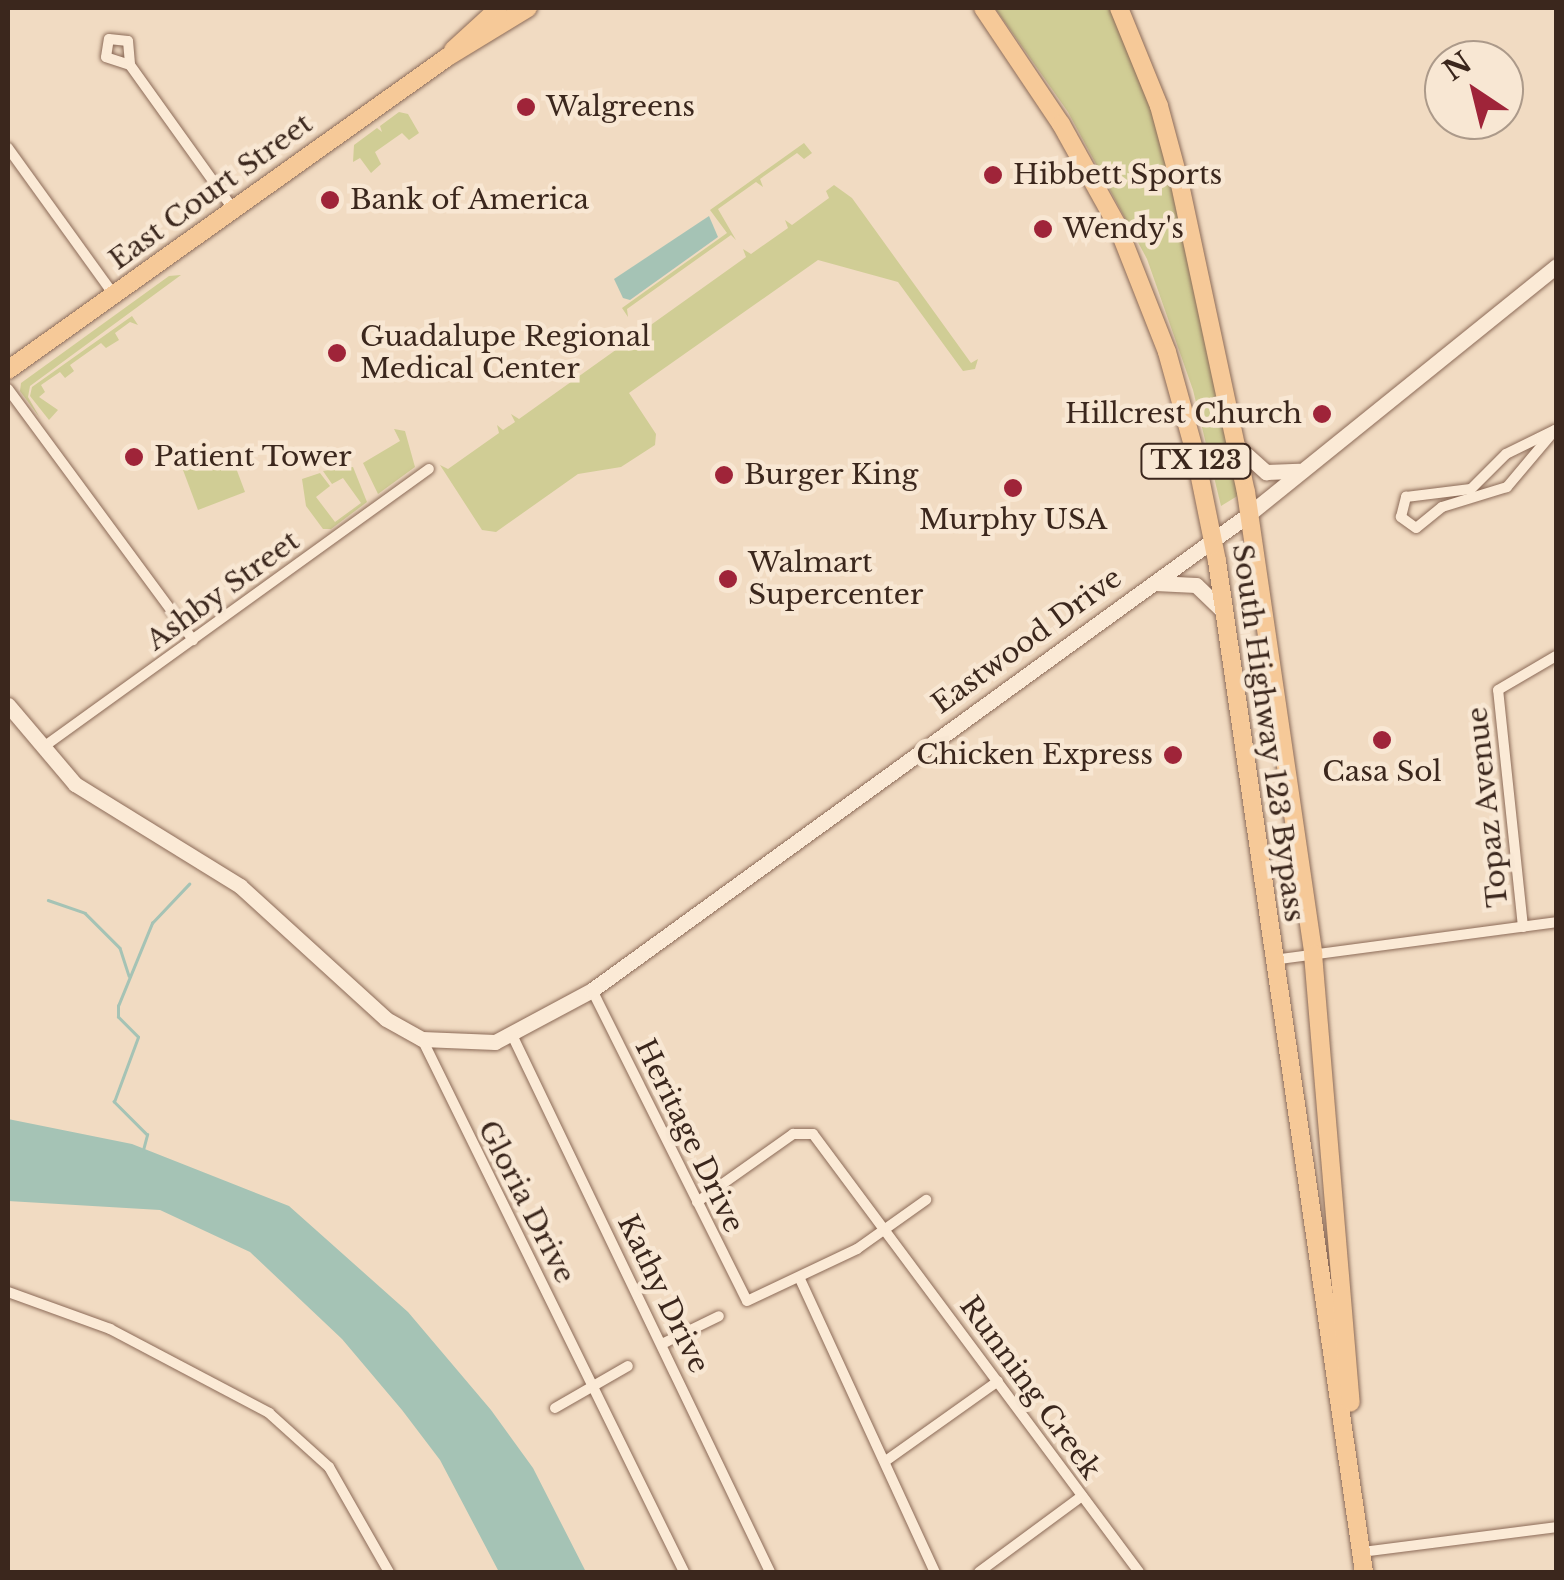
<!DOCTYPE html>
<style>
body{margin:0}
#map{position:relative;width:1564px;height:1580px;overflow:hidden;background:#f1dbc2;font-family:"Libre Baskerville",serif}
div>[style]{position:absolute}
.green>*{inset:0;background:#d0cd95}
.water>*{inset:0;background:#a5c3b5}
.stream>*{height:2.5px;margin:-1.25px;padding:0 1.25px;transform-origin:1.25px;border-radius:1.25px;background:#a5c3b5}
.roads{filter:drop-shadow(0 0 2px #8c6b58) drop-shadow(0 0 2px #8c6b58)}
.minor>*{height:10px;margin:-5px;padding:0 5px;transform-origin:5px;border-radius:5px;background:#fbead6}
.secondary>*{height:15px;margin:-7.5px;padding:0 7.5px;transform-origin:7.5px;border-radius:7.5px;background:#fbead6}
.primary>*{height:18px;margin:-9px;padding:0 9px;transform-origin:9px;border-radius:9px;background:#f6c998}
.dots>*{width:28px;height:28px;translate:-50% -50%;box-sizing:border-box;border:5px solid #f8e7d3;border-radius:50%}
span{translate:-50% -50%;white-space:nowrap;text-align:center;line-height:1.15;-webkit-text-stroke:9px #f8e7d3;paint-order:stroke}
.shield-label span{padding:2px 8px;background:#f8e7d3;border:2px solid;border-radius:8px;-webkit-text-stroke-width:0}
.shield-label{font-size:25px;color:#3b271d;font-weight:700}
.poi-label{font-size:28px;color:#3b271d}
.left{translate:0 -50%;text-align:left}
.right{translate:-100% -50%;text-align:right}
.street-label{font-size:28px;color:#3b271d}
.frame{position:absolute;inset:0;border:10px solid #3b271d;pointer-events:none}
.north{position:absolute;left:1424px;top:40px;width:100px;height:100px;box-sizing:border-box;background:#f8e7d3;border:2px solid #ac9a8a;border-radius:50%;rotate:325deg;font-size:28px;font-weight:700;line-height:40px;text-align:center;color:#3b271d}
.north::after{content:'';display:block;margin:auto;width:35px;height:45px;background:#9f2439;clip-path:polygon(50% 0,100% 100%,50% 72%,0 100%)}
</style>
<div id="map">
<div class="green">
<i style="clip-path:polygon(995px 8px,1111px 8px,1147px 95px,1174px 191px,1239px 495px,1221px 506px,1193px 390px,1147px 259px,1068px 112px)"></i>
<i style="clip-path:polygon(399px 112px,408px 114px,419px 133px,409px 140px,402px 133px,375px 152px,381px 164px,371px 173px,360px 158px,353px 162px,354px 145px,377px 128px,382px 132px,380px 126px)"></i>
<i style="clip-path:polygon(804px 143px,812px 153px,804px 159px,797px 153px,760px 179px,763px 187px,756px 182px,718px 209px,736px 240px,731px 235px,627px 309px,628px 317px,622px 308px,727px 233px,710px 210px)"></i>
<i style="clip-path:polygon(834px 185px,852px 198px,971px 363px,978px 359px,975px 369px,963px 371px,898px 282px,818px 260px,629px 393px,656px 434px,655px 445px,621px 467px,578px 474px,496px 532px,482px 530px,440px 465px,448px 469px,499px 433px,497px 425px,503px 430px,515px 422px,511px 414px,519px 419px,746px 257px,743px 249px,751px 254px,788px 228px,785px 220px,792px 225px,829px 198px,826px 191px)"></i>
<i style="clip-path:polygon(181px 275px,30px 386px,28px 397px,40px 418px,20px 391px,21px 383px,169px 276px)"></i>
<i style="clip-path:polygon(132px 316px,138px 325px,130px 322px,115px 333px,119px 340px,106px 348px,101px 343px,70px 365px,74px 371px,65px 378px,60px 372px,41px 385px,45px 392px,39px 397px,58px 410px,49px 420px,30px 396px,32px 387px)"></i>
<i style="clip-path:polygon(394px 429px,405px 431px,415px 467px,378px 494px,363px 463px,400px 441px)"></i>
<i style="clip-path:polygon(230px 452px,245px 492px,198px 510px,183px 470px)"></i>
<i style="clip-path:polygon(353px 467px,367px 502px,331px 529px,323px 529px,306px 506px,302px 479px,320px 473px,330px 486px,316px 497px,335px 522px,361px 503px,343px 478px,332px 484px,323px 471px)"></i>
</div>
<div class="water">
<i style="clip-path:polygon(709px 216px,718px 237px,630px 300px,623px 298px,614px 279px)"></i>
<i style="clip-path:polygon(8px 1119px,132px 1144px,289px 1206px,408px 1312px,491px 1410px,533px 1468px,586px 1572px,499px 1572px,440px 1460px,402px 1410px,342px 1339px,250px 1252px,160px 1210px,8px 1201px)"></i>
</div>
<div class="stream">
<i style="left:48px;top:900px;width:39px;rotate:19deg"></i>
<i style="left:85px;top:913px;width:49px;rotate:45deg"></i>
<i style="left:120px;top:948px;width:29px;rotate:72deg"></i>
<i style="left:143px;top:1150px;width:16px;rotate:-75deg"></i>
<i style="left:147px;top:1135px;width:47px;rotate:-135deg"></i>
<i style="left:114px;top:1102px;width:69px;rotate:-69.7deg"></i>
<i style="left:138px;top:1037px;width:28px;rotate:-135deg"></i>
<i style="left:118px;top:1017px;width:11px;rotate:-90deg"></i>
<i style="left:118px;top:1006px;width:90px;rotate:-67.7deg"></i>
<i style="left:152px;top:923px;width:54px;rotate:-46.5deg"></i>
</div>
<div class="roads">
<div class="minor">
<i style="left:130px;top:65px;width:25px;rotate:-162deg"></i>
<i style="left:106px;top:57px;width:18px;rotate:-81deg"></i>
<i style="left:109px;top:39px;width:19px;rotate:6deg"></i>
<i style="left:128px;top:41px;width:24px;rotate:85deg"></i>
<i style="left:130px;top:65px;width:177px;rotate:54.4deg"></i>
<i style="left:8px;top:148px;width:181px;rotate:54.2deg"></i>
<i style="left:8px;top:389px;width:312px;rotate:53.6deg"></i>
<i style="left:1555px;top:430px;width:75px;rotate:130.1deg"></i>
<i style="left:1507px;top:487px;width:68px;rotate:162.9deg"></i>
<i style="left:1442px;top:507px;width:33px;rotate:141deg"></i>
<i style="left:1416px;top:528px;width:19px;rotate:-144deg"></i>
<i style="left:1401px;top:517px;width:21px;rotate:-76deg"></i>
<i style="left:1406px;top:497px;width:65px;rotate:-7deg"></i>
<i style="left:1471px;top:489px;width:49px;rotate:-45deg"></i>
<i style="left:1506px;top:454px;width:55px;rotate:-26.1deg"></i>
<i style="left:42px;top:748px;width:477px;rotate:-35.8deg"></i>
<i style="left:1523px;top:927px;width:238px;rotate:-96deg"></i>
<i style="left:1498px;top:690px;width:67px;rotate:-30.4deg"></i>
<i style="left:1273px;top:960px;width:286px;rotate:-7.6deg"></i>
<i style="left:592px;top:990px;width:347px;rotate:63.5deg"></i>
<i style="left:747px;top:1301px;width:122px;rotate:-25.3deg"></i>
<i style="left:857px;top:1249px;width:85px;rotate:-35.4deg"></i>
<i style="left:513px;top:1037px;width:594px;rotate:64.34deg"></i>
<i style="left:422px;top:1039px;width:594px;rotate:63.82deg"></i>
<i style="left:697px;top:1202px;width:118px;rotate:-35.3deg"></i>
<i style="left:793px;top:1134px;width:20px"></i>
<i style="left:813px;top:1134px;width:546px;rotate:53.34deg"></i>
<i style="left:800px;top:1279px;width:323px;rotate:65.3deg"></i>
<i style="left:8px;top:1292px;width:109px;rotate:19.9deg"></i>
<i style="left:110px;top:1329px;width:180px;rotate:27.8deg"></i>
<i style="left:269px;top:1413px;width:81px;rotate:42deg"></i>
<i style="left:329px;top:1467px;width:121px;rotate:60.3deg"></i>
<i style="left:664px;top:1343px;width:61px;rotate:-26.1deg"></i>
<i style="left:555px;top:1408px;width:84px;rotate:-29.9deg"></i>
<i style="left:887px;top:1460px;width:136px;rotate:-35.4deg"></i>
<i style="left:1362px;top:1552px;width:196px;rotate:-7.3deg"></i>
<i style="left:979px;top:1572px;width:128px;rotate:-36.4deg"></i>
</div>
<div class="secondary">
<i style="left:1238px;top:447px;width:38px;rotate:42deg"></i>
<i style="left:1266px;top:472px;width:33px;rotate:-2deg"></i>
<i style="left:1155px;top:583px;width:41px;rotate:2.8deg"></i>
<i style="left:1196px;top:585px;width:39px;rotate:44deg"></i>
<i style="left:8px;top:705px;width:104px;rotate:49.7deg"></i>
<i style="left:75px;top:784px;width:194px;rotate:31.7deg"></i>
<i style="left:240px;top:886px;width:197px;rotate:42.3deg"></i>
<i style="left:386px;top:1019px;width:41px;rotate:29.1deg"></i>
<i style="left:422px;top:1039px;width:73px;rotate:2.4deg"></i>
<i style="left:495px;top:1042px;width:110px;rotate:-28.2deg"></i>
<i style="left:592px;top:990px;width:811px;rotate:-35.92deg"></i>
<i style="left:1249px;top:514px;width:395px;rotate:-38.9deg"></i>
</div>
<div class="primary">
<i style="left:983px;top:8px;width:140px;rotate:56.1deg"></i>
<i style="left:1061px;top:124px;width:115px;rotate:61deg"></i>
<i style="left:1117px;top:225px;width:136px;rotate:68.5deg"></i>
<i style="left:1167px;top:352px;width:105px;rotate:74.5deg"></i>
<i style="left:1195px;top:453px;width:110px;rotate:78.5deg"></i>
<i style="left:1217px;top:561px;width:1022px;rotate:81.73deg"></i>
<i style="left:1119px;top:8px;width:106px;rotate:67.8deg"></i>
<i style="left:1159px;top:106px;width:77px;rotate:74.9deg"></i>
<i style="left:1179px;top:180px;width:319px;rotate:77.9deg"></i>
<i style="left:1246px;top:492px;width:467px;rotate:81.7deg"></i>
<i style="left:1313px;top:954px;width:450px;rotate:85.2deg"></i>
<i style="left:453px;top:50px;width:62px;rotate:-42.4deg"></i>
<i style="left:8px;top:370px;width:538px;rotate:-35.46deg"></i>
<i style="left:446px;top:58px;width:96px;rotate:-31.4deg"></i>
</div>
</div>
<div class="dots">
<i style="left:526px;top:107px;background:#9f2439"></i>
<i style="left:993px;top:175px;background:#9f2439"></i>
<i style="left:330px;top:200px;background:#9f2439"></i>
<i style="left:1043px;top:229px;background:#9f2439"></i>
<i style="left:337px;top:353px;background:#9f2439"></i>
<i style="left:1322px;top:414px;background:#9f2439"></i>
<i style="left:134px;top:457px;background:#9f2439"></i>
<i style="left:724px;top:475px;background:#9f2439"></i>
<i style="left:1013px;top:488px;background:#9f2439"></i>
<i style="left:728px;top:579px;background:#9f2439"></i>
<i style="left:1382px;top:740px;background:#9f2439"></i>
<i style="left:1173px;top:755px;background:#9f2439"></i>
</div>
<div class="shield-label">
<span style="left:1196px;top:461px">TX 123</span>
</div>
<div class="poi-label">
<span class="left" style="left:546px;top:107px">Walgreens</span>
<span class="left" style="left:1013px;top:175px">Hibbett Sports</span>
<span class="left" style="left:350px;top:200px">Bank of America</span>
<span class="left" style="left:1063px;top:229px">Wendy's</span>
<span class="left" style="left:360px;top:353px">Guadalupe Regional<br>Medical Center</span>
<span class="right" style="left:1302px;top:414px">Hillcrest Church</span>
<span class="left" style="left:154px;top:457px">Patient Tower</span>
<span class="left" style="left:744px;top:475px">Burger King</span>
<span style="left:1013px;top:520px">Murphy USA</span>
<span class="left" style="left:748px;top:579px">Walmart<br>Supercenter</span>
<span class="right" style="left:1153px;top:755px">Chicken Express</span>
<span style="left:1382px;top:772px">Casa Sol</span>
</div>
<div class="street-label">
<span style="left:211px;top:192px;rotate:-36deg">East Court Street</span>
<span style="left:223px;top:591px;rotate:-36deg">Ashby Street</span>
<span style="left:1027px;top:641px;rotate:-36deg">Eastwood Drive</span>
<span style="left:1268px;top:733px;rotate:82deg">South Highway 123 Bypass</span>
<span style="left:1488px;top:807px;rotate:-96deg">Topaz Avenue</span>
<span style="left:689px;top:1136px;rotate:64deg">Heritage Drive</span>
<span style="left:526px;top:1202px;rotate:63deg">Gloria Drive</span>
<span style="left:663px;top:1294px;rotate:64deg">Kathy Drive</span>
<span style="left:1030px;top:1388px;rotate:54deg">Running Creek</span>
</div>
<div class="frame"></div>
<div class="north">N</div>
</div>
